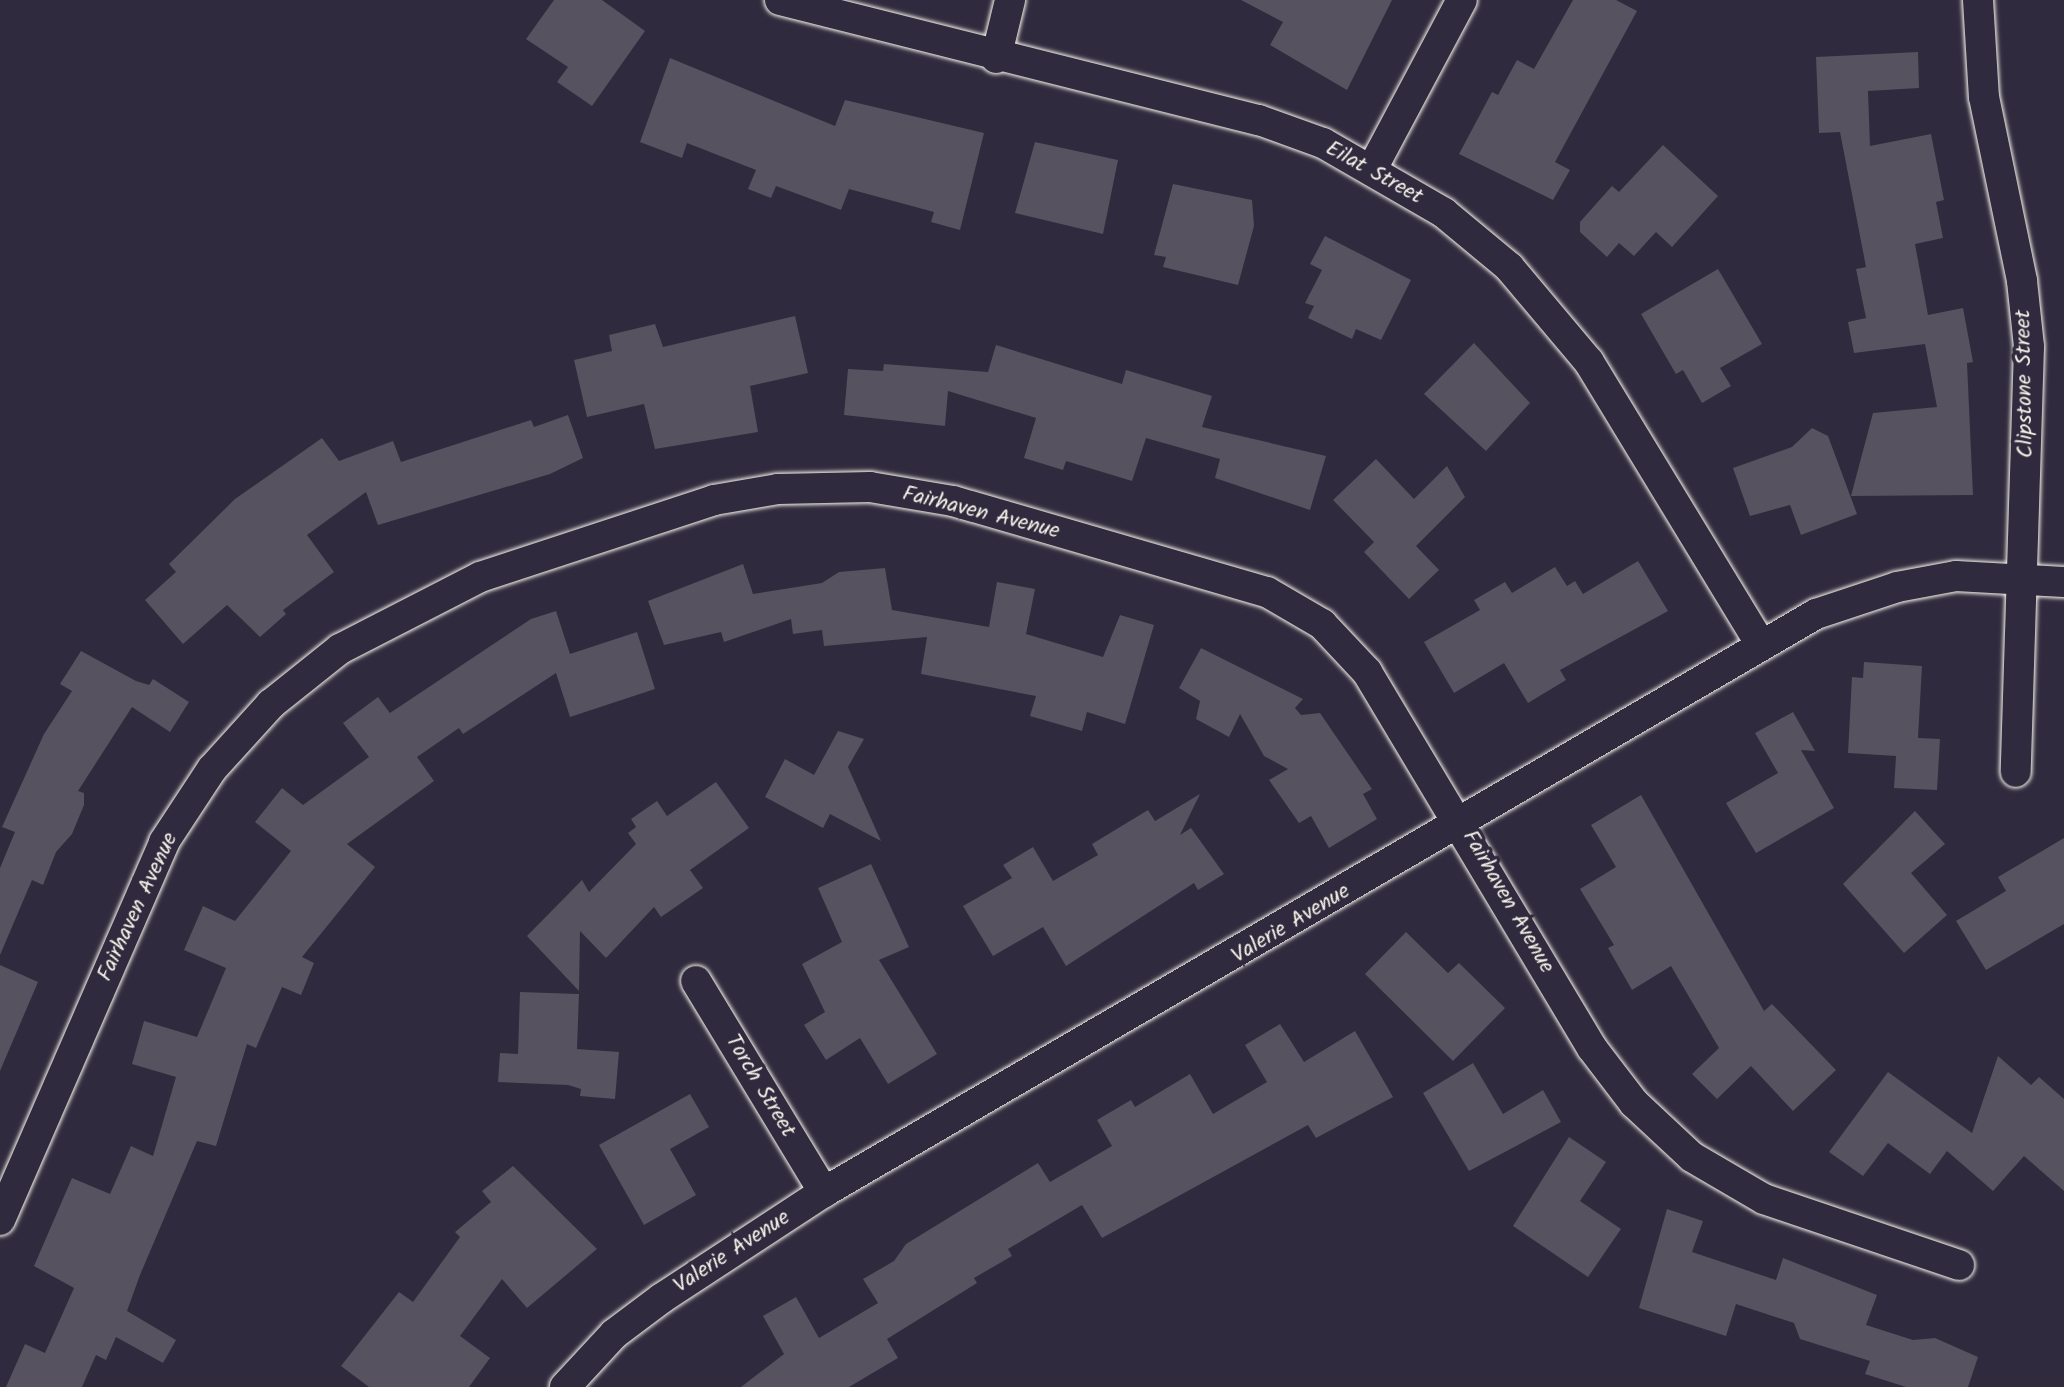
<!DOCTYPE html>
<style>
body{margin:0}
#map{position:relative;width:2064px;height:1387px;overflow:hidden;background:#2f2a3d;font-family:Kalam,sans-serif}
div>[style]{position:absolute}
.building>*{inset:0;background:#56525f}
.roads{filter:drop-shadow(0 0 2px #f4f1e8) drop-shadow(0 0 2px #f4f1e8)}
.minor>*{height:30px;margin:-15px;padding:0 15px;transform-origin:15px;border-radius:15px;background:#2f2a3d}
span{translate:-50% -50%;white-space:nowrap;text-align:center;line-height:1.15;-webkit-text-stroke:7px #2f2a3d;paint-order:stroke}
.street-label{font-size:22px;color:#f4f1e8}
</style>
<div id="map">
<div class="building">
<i style="clip-path:polygon(554px 0,602px 0,645px 31px,592px 106px,557px 82px,568px 67px,526px 39px)"></i>
<i style="clip-path:polygon(1241px 0,1392px 0,1347px 90px,1270px 45px,1283px 22px)"></i>
<i style="clip-path:polygon(1573px 0,1616px 0,1637px 11px,1555px 162px,1570px 170px,1553px 200px,1459px 154px,1492px 92px,1498px 95px,1517px 60px,1534px 69px)"></i>
<i style="clip-path:polygon(1918px 52px,1919px 88px,1868px 91px,1870px 146px,1931px 134px,1944px 200px,1936px 202px,1943px 238px,1915px 244px,1928px 315px,1963px 308px,1973px 362px,1967px 363px,1973px 495px,1851px 496px,1873px 413px,1937px 407px,1925px 344px,1854px 353px,1848px 322px,1866px 318px,1856px 269px,1866px 267px,1840px 132px,1819px 133px,1816px 57px)"></i>
<i style="clip-path:polygon(670px 58px,835px 126px,845px 100px,984px 133px,960px 230px,931px 222px,934px 212px,849px 189px,841px 210px,776px 186px,771px 198px,748px 189px,756px 170px,687px 143px,682px 158px,640px 142px)"></i>
<i style="clip-path:polygon(1035px 142px,1118px 160px,1103px 234px,1015px 213px)"></i>
<i style="clip-path:polygon(1663px 145px,1718px 196px,1672px 247px,1656px 232px,1634px 256px,1619px 243px,1607px 257px,1580px 232px,1580px 222px,1612px 186px,1619px 192px)"></i>
<i style="clip-path:polygon(1173px 184px,1252px 200px,1254px 226px,1238px 285px,1163px 267px,1166px 257px,1154px 255px)"></i>
<i style="clip-path:polygon(1325px 236px,1411px 280px,1381px 340px,1356px 329px,1352px 339px,1308px 318px,1314px 306px,1305px 303px,1322px 270px,1310px 264px)"></i>
<i style="clip-path:polygon(1718px 269px,1762px 344px,1720px 368px,1731px 386px,1702px 403px,1683px 370px,1676px 374px,1641px 314px)"></i>
<i style="clip-path:polygon(795px 316px,808px 373px,750px 386px,758px 432px,655px 449px,644px 404px,587px 417px,574px 360px,612px 351px,609px 335px,655px 324px,663px 347px)"></i>
<i style="clip-path:polygon(1474px 343px,1530px 403px,1486px 451px,1424px 394px)"></i>
<i style="clip-path:polygon(996px 345px,1122px 384px,1126px 370px,1212px 396px,1202px 427px,1326px 456px,1310px 510px,1215px 478px,1220px 459px,1146px 438px,1132px 481px,1066px 461px,1063px 470px,1024px 458px,1036px 418px,948px 391px,945px 426px,844px 415px,848px 369px,883px 371px,884px 364px,988px 372px)"></i>
<i style="clip-path:polygon(568px 415px,583px 458px,550px 474px,378px 525px,366px 492px,307px 535px,334px 572px,283px 610px,286px 614px,260px 637px,227px 605px,183px 644px,145px 600px,176px 572px,169px 564px,235px 499px,322px 438px,339px 461px,393px 441px,401px 462px,531px 420px,534px 427px)"></i>
<i style="clip-path:polygon(1812px 428px,1828px 436px,1857px 514px,1801px 535px,1790px 505px,1750px 516px,1733px 468px,1792px 447px)"></i>
<i style="clip-path:polygon(1376px 459px,1414px 499px,1447px 466px,1465px 497px,1416px 546px,1439px 570px,1409px 599px,1364px 552px,1374px 542px,1333px 500px)"></i>
<i style="clip-path:polygon(1638px 561px,1668px 611px,1560px 670px,1566px 680px,1528px 703px,1504px 663px,1454px 693px,1424px 642px,1480px 610px,1474px 600px,1505px 582px,1512px 593px,1555px 567px,1567px 586px,1575px 581px,1583px 594px)"></i>
<i style="clip-path:polygon(743px 564px,753px 594px,822px 583px,839px 572px,885px 568px,892px 610px,989px 627px,997px 582px,1035px 589px,1026px 634px,1103px 657px,1120px 615px,1154px 625px,1125px 724px,1087px 712px,1082px 731px,1030px 716px,1036px 696px,921px 674px,927px 637px,824px 646px,822px 630px,793px 634px,791px 619px,724px 642px,721px 632px,664px 645px,648px 601px)"></i>
<i style="clip-path:polygon(556px 611px,570px 654px,637px 632px,655px 689px,570px 717px,556px 673px,463px 734px,459px 728px,417px 757px,434px 781px,347px 844px,375px 867px,302px 957px,314px 963px,301px 995px,282px 987px,256px 1048px,247px 1044px,216px 1146px,197px 1141px,140px 1275px,127px 1311px,176px 1340px,163px 1363px,116px 1337px,106px 1360px,96px 1355px,82px 1387px,6px 1387px,25px 1344px,45px 1353px,74px 1288px,34px 1266px,72px 1178px,110px 1194px,131px 1146px,153px 1156px,176px 1077px,132px 1064px,144px 1021px,197px 1037px,226px 968px,184px 950px,203px 906px,235px 921px,291px 851px,255px 822px,282px 788px,303px 805px,369px 757px,343px 723px,378px 697px,390px 713px,531px 619px)"></i>
<i style="clip-path:polygon(1201px 648px,1303px 699px,1295px 708px,1301px 715px,1320px 713px,1372px 789px,1363px 794px,1377px 819px,1329px 848px,1311px 816px,1299px 823px,1269px 780px,1288px 769px,1264px 756px,1240px 714px,1229px 737px,1196px 719px,1200px 701px,1179px 688px)"></i>
<i style="clip-path:polygon(81px 651px,136px 681px,149px 685px,153px 679px,189px 702px,170px 732px,132px 707px,78px 791px,84px 793px,84px 805px,72px 834px,56px 852px,43px 885px,32px 880px,0 955px,0 868px,15px 832px,2px 827px,44px 734px,72px 691px,60px 684px)"></i>
<i style="clip-path:polygon(1864px 662px,1922px 666px,1918px 738px,1940px 739px,1937px 790px,1894px 788px,1896px 756px,1848px 753px,1852px 677px,1863px 678px)"></i>
<i style="clip-path:polygon(1793px 712px,1815px 751px,1801px 750px,1834px 808px,1756px 853px,1726px 803px,1778px 773px,1755px 733px)"></i>
<i style="clip-path:polygon(838px 731px,864px 739px,848px 767px,881px 841px,830px 814px,823px 828px,765px 797px,785px 759px,814px 775px)"></i>
<i style="clip-path:polygon(716px 782px,749px 828px,690px 870px,703px 888px,661px 917px,654px 907px,606px 958px,580px 931px,579px 991px,527px 936px,582px 880px,589px 892px,636px 844px,628px 833px,636px 827px,631px 819px,657px 801px,667px 816px)"></i>
<i style="clip-path:polygon(1200px 794px,1180px 835px,1191px 828px,1224px 874px,1198px 890px,1194px 883px,1066px 966px,1043px 927px,993px 956px,963px 906px,1012px 878px,1003px 865px,1033px 847px,1053px 881px,1098px 855px,1092px 844px,1148px 810px,1155px 821px)"></i>
<i style="clip-path:polygon(1641px 795px,1764px 1011px,1772px 1004px,1836px 1070px,1793px 1111px,1751px 1066px,1717px 1099px,1692px 1074px,1719px 1048px,1671px 966px,1632px 990px,1608px 948px,1614px 945px,1580px 889px,1616px 867px,1591px 825px)"></i>
<i style="clip-path:polygon(1915px 811px,1945px 844px,1911px 873px,1947px 915px,1904px 953px,1843px 884px)"></i>
<i style="clip-path:polygon(2064px 838px,2064px 924px,1986px 970px,1956px 921px,2006px 891px,1998px 877px)"></i>
<i style="clip-path:polygon(871px 864px,909px 947px,879px 960px,937px 1054px,888px 1084px,860px 1038px,826px 1060px,804px 1025px,825px 1012px,802px 964px,842px 942px,818px 888px)"></i>
<i style="clip-path:polygon(1406px 932px,1448px 973px,1459px 963px,1505px 1008px,1453px 1061px,1365px 974px)"></i>
<i style="clip-path:polygon(0 965px,38px 982px,0 1071px)"></i>
<i style="clip-path:polygon(520px 992px,579px 994px,577px 1049px,619px 1052px,615px 1099px,580px 1096px,581px 1089px,568px 1085px,498px 1082px,500px 1053px,518px 1054px)"></i>
<i style="clip-path:polygon(1280px 1024px,1304px 1062px,1355px 1031px,1393px 1097px,1316px 1138px,1308px 1125px,1102px 1238px,1082px 1205px,1008px 1249px,1012px 1256px,974px 1278px,977px 1283px,887px 1339px,898px 1358px,849px 1387px,741px 1387px,784px 1354px,763px 1316px,796px 1297px,819px 1338px,878px 1303px,863px 1279px,894px 1261px,906px 1244px,1038px 1163px,1050px 1182px,1112px 1146px,1097px 1120px,1131px 1100px,1135px 1107px,1190px 1074px,1213px 1114px,1267px 1082px,1245px 1045px)"></i>
<i style="clip-path:polygon(1998px 1056px,2031px 1085px,2039px 1077px,2064px 1099px,2064px 1191px,2024px 1156px,1993px 1191px,1947px 1151px,1930px 1174px,1888px 1143px,1863px 1176px,1829px 1152px,1888px 1072px,1972px 1133px)"></i>
<i style="clip-path:polygon(1473px 1063px,1503px 1114px,1543px 1090px,1561px 1122px,1469px 1171px,1423px 1093px)"></i>
<i style="clip-path:polygon(690px 1094px,709px 1127px,670px 1149px,696px 1195px,644px 1225px,599px 1145px)"></i>
<i style="clip-path:polygon(1569px 1137px,1606px 1162px,1580px 1201px,1621px 1229px,1588px 1277px,1513px 1226px)"></i>
<i style="clip-path:polygon(513px 1166px,597px 1249px,527px 1308px,502px 1279px,460px 1336px,490px 1358px,469px 1387px,369px 1387px,341px 1366px,399px 1292px,413px 1302px,460px 1237px,455px 1232px,491px 1202px,482px 1191px)"></i>
<i style="clip-path:polygon(1667px 1209px,1703px 1221px,1692px 1252px,1776px 1280px,1783px 1258px,1877px 1295px,1866px 1325px,1913px 1340px,1935px 1338px,1978px 1357px,1968px 1387px,1906px 1387px,1865px 1374px,1870px 1361px,1800px 1339px,1794px 1323px,1736px 1304px,1726px 1336px,1639px 1308px)"></i>
</div>
<div class="roads">
<div class="minor">
<i style="left:780px;top:0;width:494px;rotate:14.1deg"></i>
<i style="left:1259px;top:120px;width:68px;rotate:19.8deg"></i>
<i style="left:1323px;top:143px;width:140px;rotate:30deg"></i>
<i style="left:1444px;top:213px;width:85px;rotate:39.7deg"></i>
<i style="left:1509px;top:267px;width:124px;rotate:49.9deg"></i>
<i style="left:1589px;top:362px;width:331px;rotate:58.7deg"></i>
<i style="left:1978px;top:0;width:97px;rotate:86.5deg"></i>
<i style="left:1984px;top:97px;width:188px;rotate:78.3deg"></i>
<i style="left:2022px;top:281px;width:66px;rotate:83.9deg"></i>
<i style="left:2029px;top:347px;width:425px;rotate:91.8deg"></i>
<i style="left:996px;top:58px;width:60px;rotate:-76.4deg"></i>
<i style="left:1372px;top:169px;width:191px;rotate:-62deg"></i>
<i style="left:696px;top:981px;width:247px;rotate:58.8deg"></i>
<i style="left:0;top:1220px;width:412px;rotate:-66.5deg"></i>
<i style="left:164px;top:842px;width:87px;rotate:-56.7deg"></i>
<i style="left:212px;top:769px;width:88px;rotate:-47.8deg"></i>
<i style="left:271px;top:704px;width:88px;rotate:-38.6deg"></i>
<i style="left:340px;top:649px;width:157px;rotate:-27.2deg"></i>
<i style="left:480px;top:577px;width:246px;rotate:-18.2deg"></i>
<i style="left:714px;top:500px;width:65px;rotate:-9.8deg"></i>
<i style="left:778px;top:489px;width:92px;rotate:-1.2deg"></i>
<i style="left:870px;top:487px;width:84px;rotate:9.6deg"></i>
<i style="left:953px;top:501px;width:327px;rotate:16.2deg"></i>
<i style="left:1267px;top:592px;width:64px;rotate:30.2deg"></i>
<i style="left:1322px;top:624px;width:66px;rotate:46.8deg"></i>
<i style="left:1367px;top:672px;width:438px;rotate:59.1deg"></i>
<i style="left:1592px;top:1048px;width:69px;rotate:52.6deg"></i>
<i style="left:1634px;top:1103px;width:79px;rotate:43deg"></i>
<i style="left:1692px;top:1157px;width:83px;rotate:30.3deg"></i>
<i style="left:1764px;top:1199px;width:206px;rotate:18.7deg"></i>
<i style="left:565px;top:1387px;width:72px;rotate:-47.2deg"></i>
<i style="left:614px;top:1334px;width:60px;rotate:-36.9deg"></i>
<i style="left:662px;top:1298px;width:194px;rotate:-33.2deg"></i>
<i style="left:824px;top:1192px;width:1148px;rotate:-30.23deg"></i>
<i style="left:1816px;top:614px;width:85px;rotate:-18.4deg"></i>
<i style="left:1897px;top:587px;width:60px;rotate:-10.6deg"></i>
<i style="left:1956px;top:576px;width:108px;rotate:3.2deg"></i>
</div>
</div>
<div class="street-label">
<span style="left:1374px;top:173px;rotate:29deg">Eilat Street</span>
<span style="left:2025px;top:384px;rotate:-91deg">Clipstone Street</span>
<span style="left:981px;top:513px;rotate:14deg">Fairhaven Avenue</span>
<span style="left:1508px;top:902px;rotate:60deg">Fairhaven Avenue</span>
<span style="left:138px;top:907px;rotate:-65deg">Fairhaven Avenue</span>
<span style="left:1291px;top:924px;rotate:-31deg">Valerie Avenue</span>
<span style="left:760px;top:1086px;rotate:59deg">Torch Street</span>
<span style="left:732px;top:1252px;rotate:-33deg">Valerie Avenue</span>
</div>
</div>
